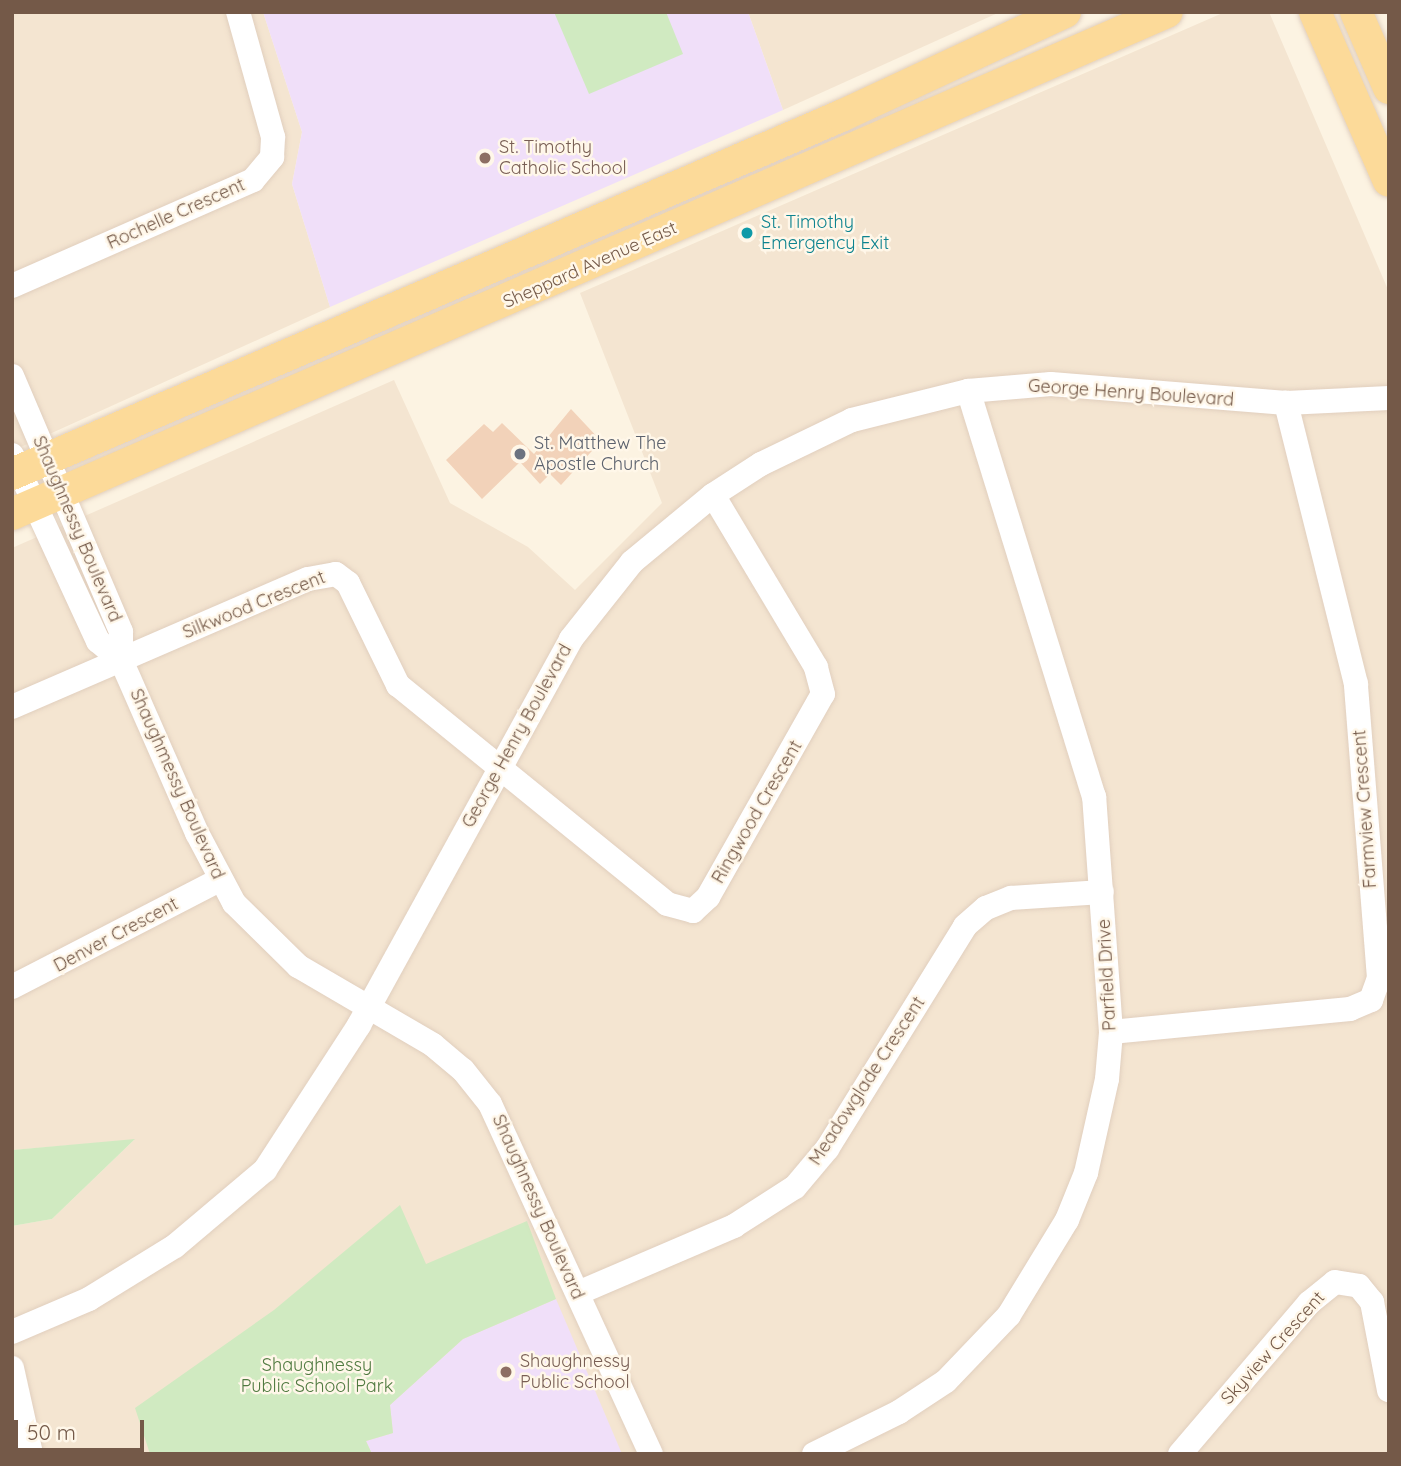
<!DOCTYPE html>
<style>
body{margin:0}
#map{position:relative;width:1401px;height:1466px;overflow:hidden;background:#fcf3e2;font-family:Quicksand,sans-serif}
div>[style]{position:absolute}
.residential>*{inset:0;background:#f4e5d1}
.education>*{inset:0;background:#f0dff9}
.green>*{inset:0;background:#d0eac1}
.building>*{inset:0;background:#f2d2b9}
.roads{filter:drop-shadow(0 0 2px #e1cfbe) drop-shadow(0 0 2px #e1cfbe)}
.minor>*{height:24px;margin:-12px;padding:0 12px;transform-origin:12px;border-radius:12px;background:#fff}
.major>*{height:32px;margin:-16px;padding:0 16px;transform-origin:16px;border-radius:16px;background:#fcda99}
.dots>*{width:19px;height:19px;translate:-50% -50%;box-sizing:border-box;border:4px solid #fff7e9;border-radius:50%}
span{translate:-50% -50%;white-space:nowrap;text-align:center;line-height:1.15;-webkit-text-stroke:5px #fff7e9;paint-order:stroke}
.education-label{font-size:18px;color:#785e54}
.left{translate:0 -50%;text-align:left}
.street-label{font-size:18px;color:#745948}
.culture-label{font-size:18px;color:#0d838f}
.worship-label{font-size:18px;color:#5b616d}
.park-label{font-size:18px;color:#507a40}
.frame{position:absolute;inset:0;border:14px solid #745948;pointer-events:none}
.scale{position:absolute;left:14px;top:1420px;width:130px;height:32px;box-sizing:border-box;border:4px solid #745948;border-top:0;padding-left:9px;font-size:21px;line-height:24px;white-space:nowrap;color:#745948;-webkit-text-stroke:5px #fff7e9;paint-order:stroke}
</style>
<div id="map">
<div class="residential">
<i style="clip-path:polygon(12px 12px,263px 12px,302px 132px,292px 184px,330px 307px,12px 451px)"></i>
<i style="clip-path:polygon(748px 12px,1000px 12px,783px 110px)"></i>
<i style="clip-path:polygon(1225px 12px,1269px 12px,1389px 292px,1389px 1454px,12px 1454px,12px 1226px,52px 1219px,134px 1140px,12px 1150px,12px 548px,394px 380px,450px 503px,528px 547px,575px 590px,662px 503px,580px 293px)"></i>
</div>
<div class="education">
<i style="clip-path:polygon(263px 12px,748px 12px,783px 110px,330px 307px,292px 184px,302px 132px)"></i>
<i style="clip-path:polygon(556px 1299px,622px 1454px,372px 1454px,366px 1441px,393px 1433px,390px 1405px,463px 1339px)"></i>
</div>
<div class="green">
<i style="clip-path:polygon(554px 12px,666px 12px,683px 54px,589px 94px)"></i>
<i style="clip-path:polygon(135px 1139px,52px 1219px,12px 1226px,12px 1150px)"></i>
<i style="clip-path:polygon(400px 1205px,426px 1264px,527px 1221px,556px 1299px,463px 1339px,390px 1405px,393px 1433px,366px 1441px,372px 1454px,150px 1454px,135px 1408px,274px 1310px)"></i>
</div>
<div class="building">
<i style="clip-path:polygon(571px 409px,601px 441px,561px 485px,550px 474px,540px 484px,520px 462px,482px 499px,446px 460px,484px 424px,493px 432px,502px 423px,534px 454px)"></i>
</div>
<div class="roads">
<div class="minor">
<i style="left:12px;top:286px;width:263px;rotate:-23.7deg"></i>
<i style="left:253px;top:180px;width:30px;rotate:-50deg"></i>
<i style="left:272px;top:157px;width:20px;rotate:-87deg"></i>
<i style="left:273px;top:137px;width:130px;rotate:-105.6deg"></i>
<i style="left:12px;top:376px;width:278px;rotate:66.9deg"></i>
<i style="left:121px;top:632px;width:28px;rotate:90deg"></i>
<i style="left:12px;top:455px;width:205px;rotate:65.2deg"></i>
<i style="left:98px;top:641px;width:30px;rotate:40deg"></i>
<i style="left:121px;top:660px;width:189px;rotate:66.3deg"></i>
<i style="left:197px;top:833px;width:79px;rotate:62.1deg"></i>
<i style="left:234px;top:903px;width:90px;rotate:44.5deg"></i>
<i style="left:298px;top:966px;width:156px;rotate:30.3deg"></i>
<i style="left:433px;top:1045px;width:39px;rotate:40deg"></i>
<i style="left:463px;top:1070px;width:43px;rotate:51.5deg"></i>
<i style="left:490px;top:1104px;width:385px;rotate:65.3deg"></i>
<i style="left:12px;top:707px;width:322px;rotate:-23.4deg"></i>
<i style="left:308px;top:579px;width:28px;rotate:-10deg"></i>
<i style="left:336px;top:574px;width:15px;rotate:37deg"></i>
<i style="left:348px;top:583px;width:114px;rotate:63.9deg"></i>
<i style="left:398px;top:685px;width:347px;rotate:39.1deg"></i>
<i style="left:667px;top:904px;width:27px;rotate:15deg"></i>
<i style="left:693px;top:911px;width:21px;rotate:-43deg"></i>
<i style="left:708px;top:897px;width:233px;rotate:-60.5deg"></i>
<i style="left:823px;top:694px;width:28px;rotate:-105deg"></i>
<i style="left:816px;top:667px;width:200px;rotate:-120.9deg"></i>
<i style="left:12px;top:987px;width:233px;rotate:-27.3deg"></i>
<i style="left:1111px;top:1032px;width:240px;rotate:-5.5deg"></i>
<i style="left:1350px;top:1009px;width:23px;rotate:-23deg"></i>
<i style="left:1371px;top:1000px;width:23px;rotate:-70deg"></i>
<i style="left:1379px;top:978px;width:295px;rotate:-94.5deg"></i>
<i style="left:1356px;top:684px;width:290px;rotate:-104deg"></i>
<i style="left:578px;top:1293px;width:170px;rotate:-23.2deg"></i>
<i style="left:734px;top:1226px;width:72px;rotate:-32.6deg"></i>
<i style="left:795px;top:1187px;width:50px;rotate:-49.9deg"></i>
<i style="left:827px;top:1149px;width:262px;rotate:-58.2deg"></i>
<i style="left:965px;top:926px;width:28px;rotate:-41deg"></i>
<i style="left:986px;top:908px;width:27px;rotate:-22deg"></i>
<i style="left:1011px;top:898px;width:91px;rotate:-3.8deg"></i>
<i style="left:12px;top:1332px;width:84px;rotate:-23.2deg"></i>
<i style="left:89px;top:1299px;width:101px;rotate:-31.6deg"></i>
<i style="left:175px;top:1246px;width:118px;rotate:-40.2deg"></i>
<i style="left:265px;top:1170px;width:173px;rotate:-57deg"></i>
<i style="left:359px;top:1025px;width:440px;rotate:-61.2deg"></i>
<i style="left:571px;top:639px;width:98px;rotate:-51.6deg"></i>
<i style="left:632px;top:562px;width:105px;rotate:-39.6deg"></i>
<i style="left:713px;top:495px;width:57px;rotate:-32.9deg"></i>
<i style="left:761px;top:464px;width:101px;rotate:-25.8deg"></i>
<i style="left:852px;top:420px;width:120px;rotate:-14deg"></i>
<i style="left:968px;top:391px;width:83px;rotate:-4.8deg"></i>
<i style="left:1051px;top:384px;width:236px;rotate:4.6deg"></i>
<i style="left:1286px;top:403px;width:103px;rotate:-2.8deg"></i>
<i style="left:12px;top:1368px;width:88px;rotate:77.5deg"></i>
<i style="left:814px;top:1454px;width:95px;rotate:-26.3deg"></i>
<i style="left:899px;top:1412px;width:56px;rotate:-33.4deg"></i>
<i style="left:946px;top:1381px;width:91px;rotate:-46.3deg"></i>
<i style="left:1009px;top:1315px;width:111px;rotate:-58.6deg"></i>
<i style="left:1067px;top:1220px;width:51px;rotate:-68deg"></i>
<i style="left:1086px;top:1173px;width:96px;rotate:-77.4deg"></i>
<i style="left:1107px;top:1079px;width:47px;rotate:-85.1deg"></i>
<i style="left:1111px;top:1032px;width:236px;rotate:-94.1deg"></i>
<i style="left:1094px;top:797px;width:425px;rotate:-107.2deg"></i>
<i style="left:1180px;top:1454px;width:199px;rotate:-49.5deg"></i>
<i style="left:1309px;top:1303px;width:33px;rotate:-39deg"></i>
<i style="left:1335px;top:1282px;width:24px;rotate:9deg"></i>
<i style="left:1359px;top:1286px;width:21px;rotate:51deg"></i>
<i style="left:1372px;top:1302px;width:90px;rotate:79.1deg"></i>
</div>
<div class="major">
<i style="left:1315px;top:12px;width:184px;rotate:66.4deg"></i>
<i style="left:1356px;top:12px;width:83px;rotate:66.5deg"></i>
<i style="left:12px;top:474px;width:903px;rotate:-23.36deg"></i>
<i style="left:841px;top:116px;width:247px;rotate:-24.9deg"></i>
<i style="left:12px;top:514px;width:1259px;rotate:-23.49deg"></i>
</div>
</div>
<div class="dots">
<i style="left:485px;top:158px;background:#8d6e63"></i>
<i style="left:747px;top:233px;background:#0f9aa8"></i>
<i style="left:520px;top:454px;background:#6b7280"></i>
<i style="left:506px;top:1372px;background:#8d6e63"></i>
</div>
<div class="education-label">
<span class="left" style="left:499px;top:158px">St. Timothy<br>Catholic School</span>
<span class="left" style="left:520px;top:1372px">Shaughnessy<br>Public School</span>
</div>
<div class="street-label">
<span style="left:176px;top:214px;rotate:-24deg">Rochelle Crescent</span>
<span style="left:590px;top:265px;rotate:-24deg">Sheppard Avenue East</span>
<span style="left:1131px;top:393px;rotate:4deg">George Henry Boulevard</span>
<span style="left:77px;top:529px;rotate:67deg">Shaughnessy Boulevard</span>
<span style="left:254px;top:605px;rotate:-22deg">Silkwood Crescent</span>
<span style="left:517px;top:736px;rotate:-61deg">George Henry Boulevard</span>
<span style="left:177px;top:784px;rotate:66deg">Shaughmessy Boulevard</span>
<span style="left:1365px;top:809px;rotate:-94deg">Farmview Crescent</span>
<span style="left:757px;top:812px;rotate:-60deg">Ringwood Crescent</span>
<span style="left:116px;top:935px;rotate:-28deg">Denver Crescent</span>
<span style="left:1107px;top:975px;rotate:-93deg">Parfield Drive</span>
<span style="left:867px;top:1081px;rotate:-57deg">Meadowglade Crescent</span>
<span style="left:538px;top:1207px;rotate:66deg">Shaughnessy Boulevard</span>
<span style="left:1273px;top:1348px;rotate:-48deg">Skyview Crescent</span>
</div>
<div class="culture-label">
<span class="left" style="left:761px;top:233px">St. Timothy<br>Emergency Exit</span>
</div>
<div class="worship-label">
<span class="left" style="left:534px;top:454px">St. Matthew The<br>Apostle Church</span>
</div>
<div class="park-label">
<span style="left:317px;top:1376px">Shaughnessy<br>Public School Park</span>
</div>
<div class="frame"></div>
<div class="scale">50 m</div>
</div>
